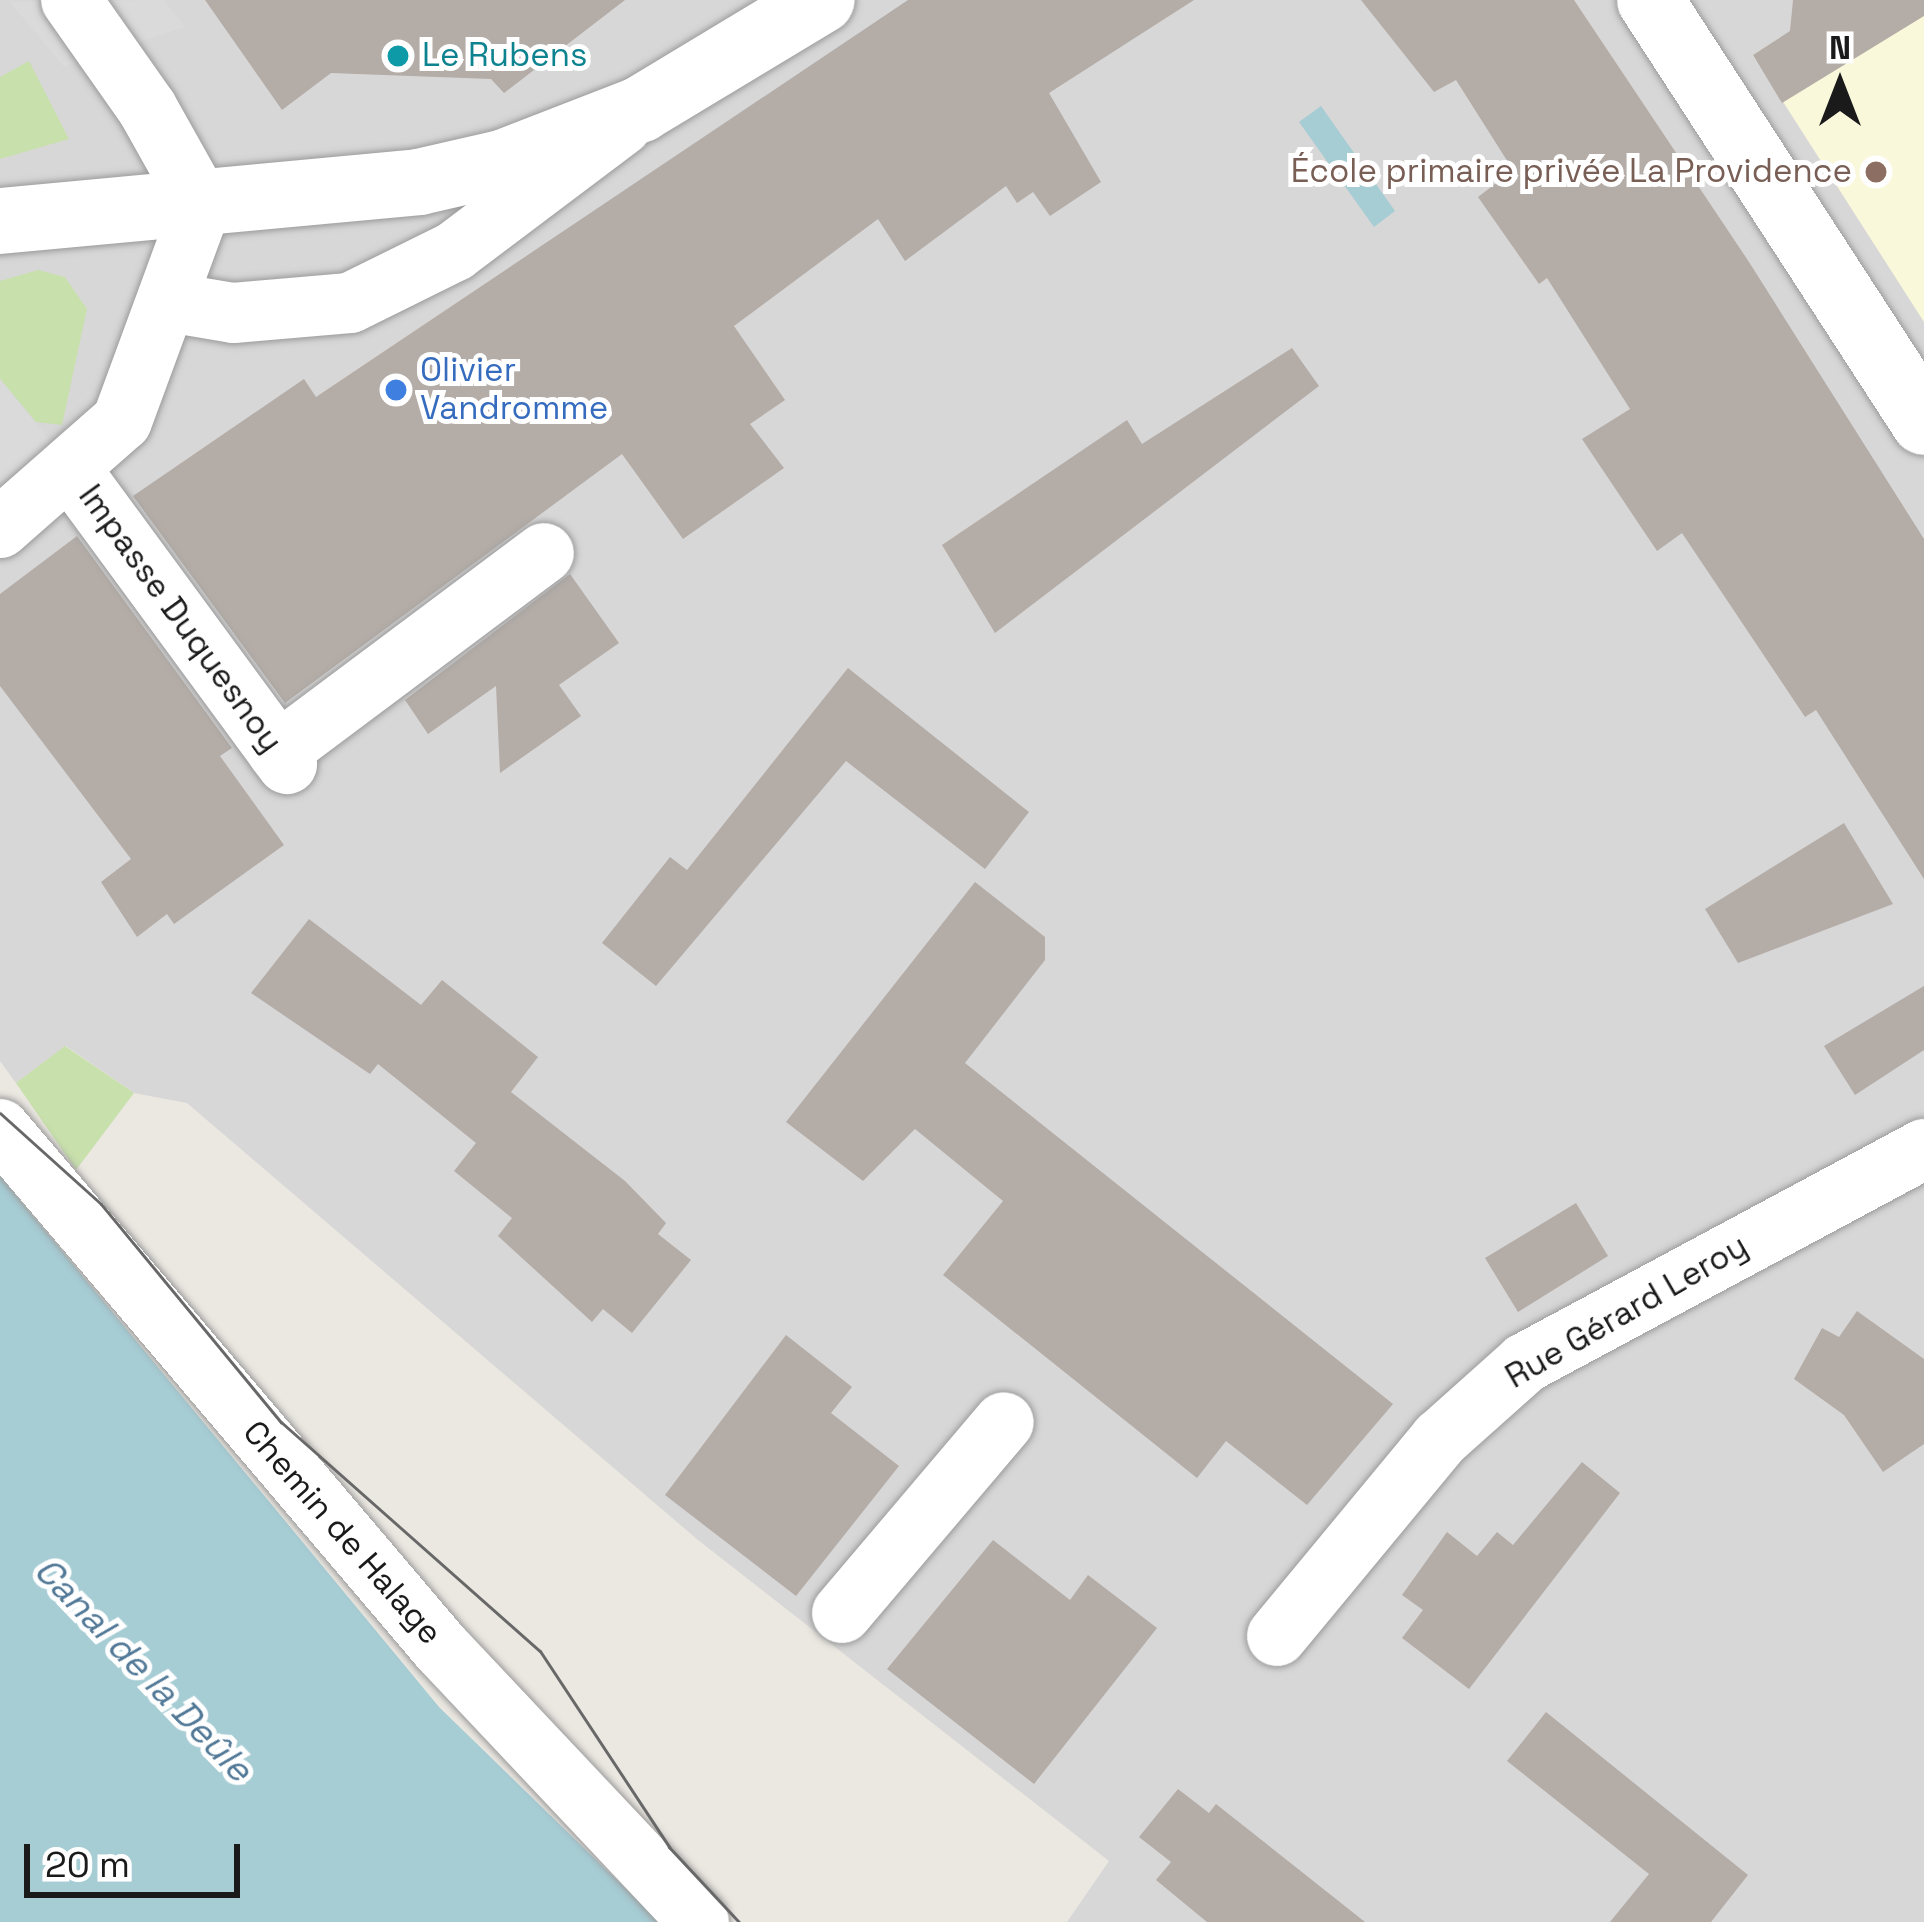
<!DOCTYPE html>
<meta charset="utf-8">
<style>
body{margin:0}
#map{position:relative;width:1924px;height:1922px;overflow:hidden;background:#ebe7e1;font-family:"Space Grotesk",sans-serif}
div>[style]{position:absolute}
.residential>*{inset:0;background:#d8d7d7}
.education>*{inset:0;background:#faf8db}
.grass>*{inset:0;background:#c8e0ac}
.parking>*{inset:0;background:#dadada}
.water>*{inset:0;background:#a6ccd4}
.building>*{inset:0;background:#b3aca7}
.roads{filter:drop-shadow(0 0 3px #9b9b9b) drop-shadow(0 0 3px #9b9b9b)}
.minor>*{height:60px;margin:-30px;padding:0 30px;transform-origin:30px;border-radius:30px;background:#fff}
.tertiary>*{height:66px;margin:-33px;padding:0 33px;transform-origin:33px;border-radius:33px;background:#fff}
.tram>*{height:3px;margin:-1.5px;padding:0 1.5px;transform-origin:1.5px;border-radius:1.5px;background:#686868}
.dots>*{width:33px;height:33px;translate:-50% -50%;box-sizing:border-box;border:6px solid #fff;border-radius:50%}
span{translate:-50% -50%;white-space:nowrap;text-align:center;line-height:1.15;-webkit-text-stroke:10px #fff;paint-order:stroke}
.culture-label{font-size:33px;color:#0d838f}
.left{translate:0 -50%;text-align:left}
.education-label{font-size:33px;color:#785e54}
.right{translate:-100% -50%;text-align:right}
.shop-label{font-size:33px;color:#366cbe}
.street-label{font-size:33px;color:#1a1a1a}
.water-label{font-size:36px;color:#517896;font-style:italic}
.north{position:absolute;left:1780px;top:24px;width:120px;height:120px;-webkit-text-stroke:9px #fff;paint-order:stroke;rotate:0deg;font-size:33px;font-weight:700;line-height:48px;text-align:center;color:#1a1a1a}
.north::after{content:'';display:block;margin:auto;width:42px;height:54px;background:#1a1a1a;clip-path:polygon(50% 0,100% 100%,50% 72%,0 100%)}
.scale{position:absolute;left:24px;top:1844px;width:216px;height:54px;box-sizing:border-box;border:6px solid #1a1a1a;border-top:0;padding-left:15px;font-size:36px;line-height:42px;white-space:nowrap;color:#1a1a1a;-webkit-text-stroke:9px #fff;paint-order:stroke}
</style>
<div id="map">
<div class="residential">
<i style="clip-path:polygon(0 0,1924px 0,1924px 1922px,1067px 1922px,1109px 1861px,698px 1540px,187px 1103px,134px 1093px,66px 1046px,16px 1083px,0 1061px)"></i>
</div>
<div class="education">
<i style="clip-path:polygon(1924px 0,1924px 322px,1753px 55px,1805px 22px)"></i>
</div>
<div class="grass">
<i style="clip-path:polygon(29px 61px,69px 139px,0 159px,0 77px)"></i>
<i style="clip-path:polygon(38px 270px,65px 277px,87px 309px,62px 425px,36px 422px,0 379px,0 281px)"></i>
<i style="clip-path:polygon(65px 1046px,134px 1093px,76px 1170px,16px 1083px)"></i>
</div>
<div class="parking">
<i style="clip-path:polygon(164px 0,185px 27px,64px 67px,10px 2px)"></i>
<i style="clip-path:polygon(0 379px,56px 448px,0 482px)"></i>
</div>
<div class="water">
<i style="clip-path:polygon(1321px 106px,1395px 211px,1374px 227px,1299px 122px)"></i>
<i style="clip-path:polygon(0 1176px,439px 1707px,660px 1922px,0 1922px)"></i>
</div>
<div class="building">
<i style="clip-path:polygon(205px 0,625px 0,504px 93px,491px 79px,331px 73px,282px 110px)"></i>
<i style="clip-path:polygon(908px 0,1194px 0,1049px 93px,1101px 182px,1050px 216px,1033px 192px,1017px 203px,1006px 186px,905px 261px,878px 219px,734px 326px,785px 400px,750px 424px,784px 468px,683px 539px,622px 454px,285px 703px,133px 496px,304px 379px,316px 397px)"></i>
<i style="clip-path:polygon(1361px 0,1574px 0,1749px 262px,1924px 539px,1924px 879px,1816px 710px,1805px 717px,1682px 533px,1657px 551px,1582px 439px,1630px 409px,1547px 278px,1539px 284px,1478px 197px,1513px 170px,1456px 80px,1434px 92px)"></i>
<i style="clip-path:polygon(1793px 0,1924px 0,1924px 16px,1782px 103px,1753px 55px,1790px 31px)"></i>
<i style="clip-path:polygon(1292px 348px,1319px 386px,995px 633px,942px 545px,1127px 420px,1142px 444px)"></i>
<i style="clip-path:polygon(77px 536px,232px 748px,220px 756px,284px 845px,174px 924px,167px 914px,137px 937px,101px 882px,131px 859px,0 686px,0 594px)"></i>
<i style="clip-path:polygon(570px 574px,619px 643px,559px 685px,581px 716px,500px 773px,496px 686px,428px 734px,405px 700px)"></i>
<i style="clip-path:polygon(848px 668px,1029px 812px,985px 869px,846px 761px,656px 986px,602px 943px,670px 857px,687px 870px)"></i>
<i style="clip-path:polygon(1844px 823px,1893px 904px,1738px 963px,1705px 909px)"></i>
<i style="clip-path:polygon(975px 882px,1045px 937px,1045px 960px,965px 1063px,1393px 1404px,1307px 1505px,1226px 1441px,1197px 1478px,943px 1275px,1003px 1201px,915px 1129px,863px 1181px,786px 1122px)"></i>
<i style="clip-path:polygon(309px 919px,421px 1005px,442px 980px,538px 1057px,511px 1092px,625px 1181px,666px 1223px,658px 1234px,691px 1260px,632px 1333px,603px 1309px,592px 1322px,498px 1236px,512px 1218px,454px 1171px,476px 1143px,378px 1064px,370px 1074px,251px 993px)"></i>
<i style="clip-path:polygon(1924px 986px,1924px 1050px,1855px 1095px,1824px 1046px)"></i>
<i style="clip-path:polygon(1576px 1203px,1608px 1256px,1518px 1312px,1485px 1258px)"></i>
<i style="clip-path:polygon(1857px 1311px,1924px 1359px,1924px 1444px,1883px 1472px,1844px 1415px,1794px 1379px,1822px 1328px,1839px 1337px)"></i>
<i style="clip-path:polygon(786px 1335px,852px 1387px,831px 1413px,899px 1466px,796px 1596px,665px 1495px)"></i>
<i style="clip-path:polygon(1582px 1462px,1620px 1493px,1469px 1689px,1402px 1638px,1423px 1610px,1402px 1595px,1447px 1532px,1477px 1556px,1497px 1532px,1513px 1545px)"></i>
<i style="clip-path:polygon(993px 1540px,1070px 1600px,1088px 1575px,1157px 1628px,1034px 1784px,887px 1669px)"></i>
<i style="clip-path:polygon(1546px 1712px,1748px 1875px,1711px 1922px,1610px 1922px,1649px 1874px,1507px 1761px)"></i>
<i style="clip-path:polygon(1178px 1789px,1209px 1813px,1216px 1804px,1365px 1922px,1207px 1922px,1156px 1880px,1171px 1862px,1139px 1837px)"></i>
</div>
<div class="roads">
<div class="minor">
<i style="left:174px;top:303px;width:60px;rotate:9.6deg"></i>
<i style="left:233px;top:313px;width:117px;rotate:-4.9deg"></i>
<i style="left:350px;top:303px;width:117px;rotate:-26.3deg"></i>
<i style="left:455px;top:251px;width:209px;rotate:-37deg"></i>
<i style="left:74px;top:474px;width:360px;rotate:53.7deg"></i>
<i style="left:0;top:528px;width:162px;rotate:-41.3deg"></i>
<i style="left:122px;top:421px;width:214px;rotate:-69.8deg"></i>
<i style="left:196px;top:220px;width:23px;rotate:-88deg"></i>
<i style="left:197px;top:197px;width:102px;rotate:-119.3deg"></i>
<i style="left:147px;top:108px;width:132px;rotate:-125.1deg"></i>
<i style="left:278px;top:752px;width:332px;rotate:-36.8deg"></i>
<i style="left:0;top:1129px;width:681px;rotate:49.65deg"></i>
<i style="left:441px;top:1648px;width:376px;rotate:46.7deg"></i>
<i style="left:842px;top:1613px;width:250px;rotate:-49.7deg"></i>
<i style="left:1277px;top:1636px;width:256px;rotate:-50.4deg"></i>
<i style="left:1440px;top:1439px;width:114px;rotate:-41.8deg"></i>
<i style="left:1525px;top:1363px;width:453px;rotate:-28.2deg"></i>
</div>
<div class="tertiary">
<i style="left:1650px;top:0;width:503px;rotate:57deg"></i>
<i style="left:0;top:221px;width:421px;rotate:-5.3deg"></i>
<i style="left:419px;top:182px;width:85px;rotate:-12.9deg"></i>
<i style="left:502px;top:163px;width:149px;rotate:-21.2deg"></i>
<i style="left:641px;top:109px;width:211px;rotate:-31.1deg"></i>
</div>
</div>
<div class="tram">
<i style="left:0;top:1113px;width:136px;rotate:42deg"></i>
<i style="left:101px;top:1204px;width:283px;rotate:50.5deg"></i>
<i style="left:281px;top:1422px;width:346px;rotate:41.5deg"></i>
<i style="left:540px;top:1651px;width:235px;rotate:56.6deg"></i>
<i style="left:669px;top:1847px;width:103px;rotate:47deg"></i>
</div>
<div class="dots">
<i style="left:398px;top:56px;background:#0f9aa8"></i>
<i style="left:1876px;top:172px;background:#8d6e63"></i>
<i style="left:396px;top:390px;background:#3f7fe0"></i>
</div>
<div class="culture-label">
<span class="left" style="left:422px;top:56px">Le Rubens</span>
</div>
<div class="education-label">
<span class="right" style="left:1852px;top:172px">École primaire privée La Providence</span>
</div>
<div class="shop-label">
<span class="left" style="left:420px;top:390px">Olivier<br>Vandromme</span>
</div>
<div class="street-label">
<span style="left:180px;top:619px;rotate:54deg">Impasse Duquesnoy</span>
<span style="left:1627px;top:1312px;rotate:-30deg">Rue Gérard Leroy</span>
<span style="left:342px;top:1533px;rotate:49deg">Chemin de Halage</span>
</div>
<div class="water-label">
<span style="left:143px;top:1670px;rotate:46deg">Canal de la Deûle</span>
</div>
<div class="north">N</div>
<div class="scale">20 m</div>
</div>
